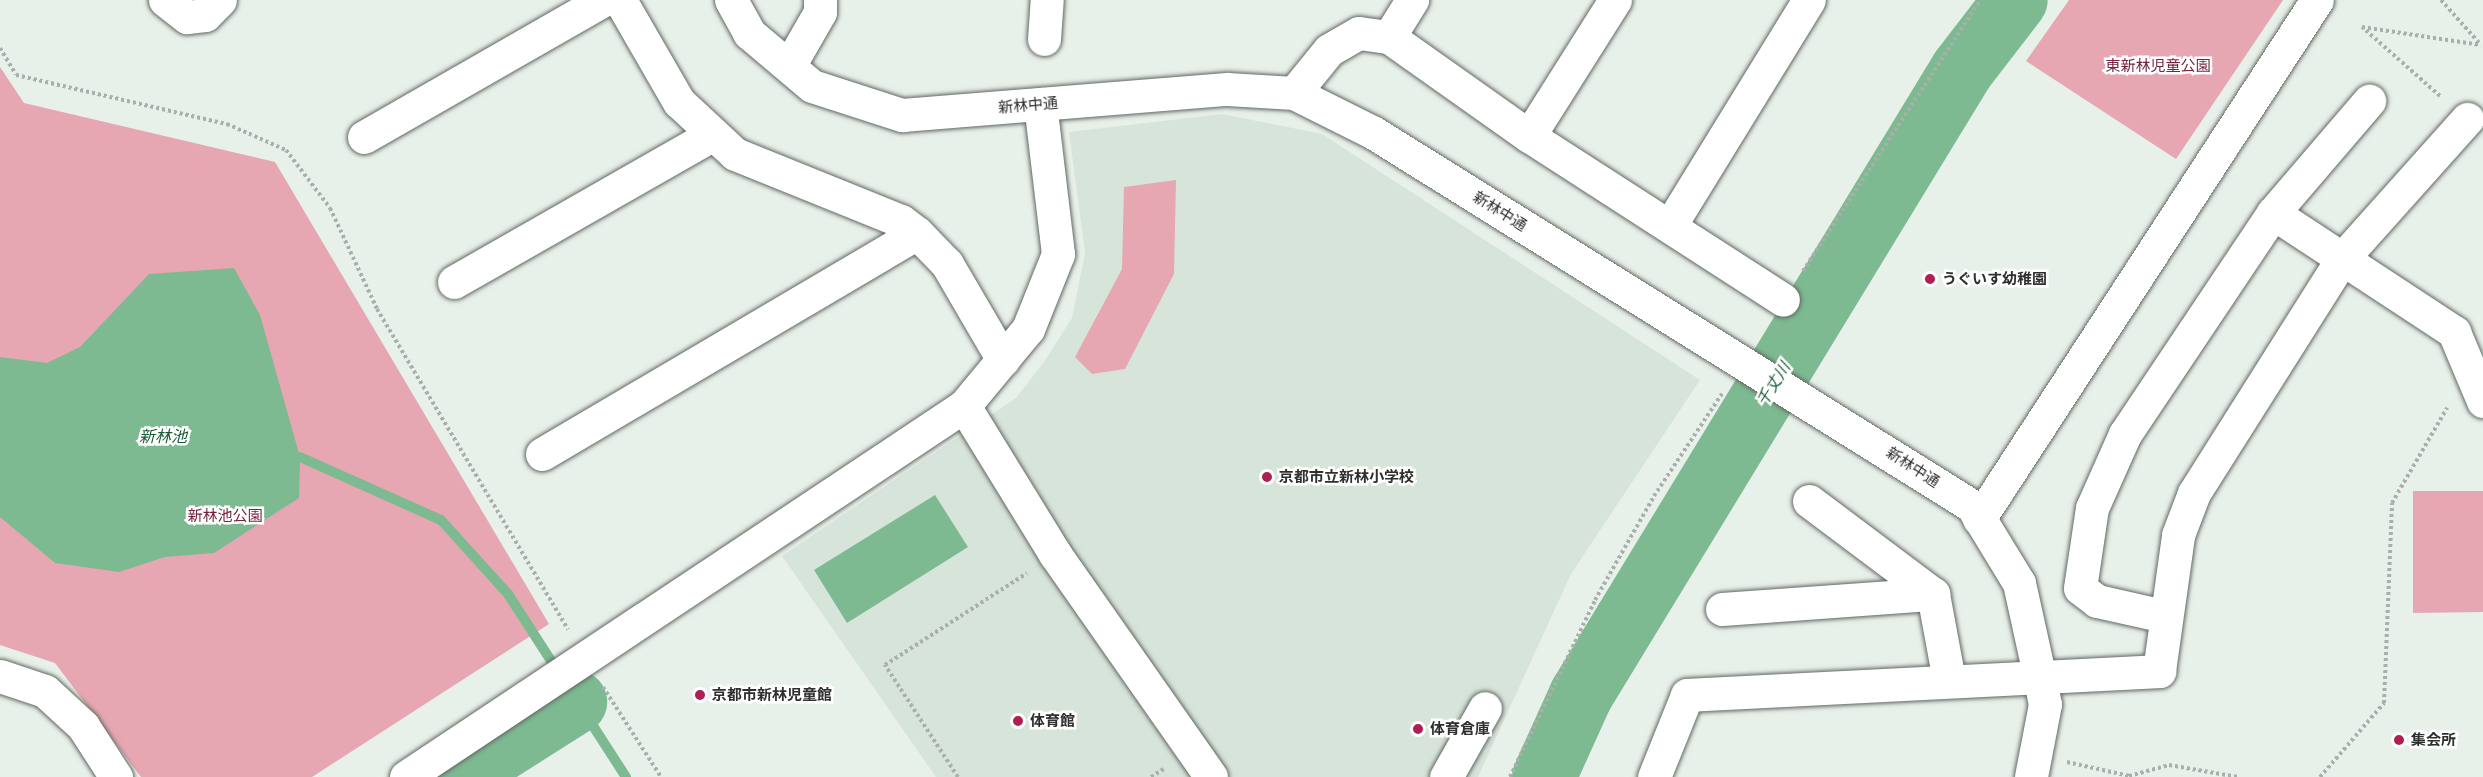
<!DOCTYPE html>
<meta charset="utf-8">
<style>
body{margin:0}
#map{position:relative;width:2483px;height:777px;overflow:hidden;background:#e8f0ea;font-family:"Asap Condensed","Noto Sans JP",sans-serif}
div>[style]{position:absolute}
.built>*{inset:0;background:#d7e4da}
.green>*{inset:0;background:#e6a7b3}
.water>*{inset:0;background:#7dba91}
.stream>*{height:10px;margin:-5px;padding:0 5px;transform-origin:5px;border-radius:5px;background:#7dba91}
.river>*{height:64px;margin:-32px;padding:0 32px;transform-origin:32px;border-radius:32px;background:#7dba91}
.path>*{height:4px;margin-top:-2px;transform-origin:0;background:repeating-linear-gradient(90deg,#a9afaa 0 3px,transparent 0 6px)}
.roads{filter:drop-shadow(0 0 2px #626863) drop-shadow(0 0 2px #626863)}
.minor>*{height:33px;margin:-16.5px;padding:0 16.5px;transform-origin:16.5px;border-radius:16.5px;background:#fff}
.dots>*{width:16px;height:16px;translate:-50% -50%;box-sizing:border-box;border:3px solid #fff;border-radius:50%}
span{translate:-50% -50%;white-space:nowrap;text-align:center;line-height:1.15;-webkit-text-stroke:5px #fff;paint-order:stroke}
.park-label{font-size:15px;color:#75233c}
.street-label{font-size:15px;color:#2e302e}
.poi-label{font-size:15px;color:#2e302e;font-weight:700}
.left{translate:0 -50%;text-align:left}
.water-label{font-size:16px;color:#175c36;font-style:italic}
</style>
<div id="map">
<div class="built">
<i style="clip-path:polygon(1222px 114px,1322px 134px,1700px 380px,1571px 574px,1478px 777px,936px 777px,782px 556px,1016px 398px,1044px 362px,1072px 318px,1085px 253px,1069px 132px)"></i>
</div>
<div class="green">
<i style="clip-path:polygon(2069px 0,2283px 0,2176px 159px,2026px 61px)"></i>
<i style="clip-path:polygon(0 67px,24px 103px,275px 162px,549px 624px,312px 777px,141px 777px,55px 663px,0 645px)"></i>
<i style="clip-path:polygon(1176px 180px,1174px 274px,1125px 369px,1092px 374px,1075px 357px,1122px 269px,1124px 187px)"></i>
<i style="clip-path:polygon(2413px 491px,2483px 491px,2483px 612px,2413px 613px)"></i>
</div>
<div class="water">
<i style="clip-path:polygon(234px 268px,260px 315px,300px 457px,299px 498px,214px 553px,165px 557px,119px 572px,55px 563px,0 517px,0 357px,47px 363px,80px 347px,149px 274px)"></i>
<i style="clip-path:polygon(935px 495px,968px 547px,847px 623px,814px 570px)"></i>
</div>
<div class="stream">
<i style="left:300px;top:457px;width:154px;rotate:24.1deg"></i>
<i style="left:441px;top:520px;width:100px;rotate:47.8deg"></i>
<i style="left:508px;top:594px;width:218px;rotate:57.2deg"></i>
</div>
<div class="river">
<i style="left:457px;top:777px;width:140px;rotate:-32.4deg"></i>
<i style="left:1544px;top:777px;width:90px;rotate:-65.7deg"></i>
<i style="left:1581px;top:695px;width:732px;rotate:-58.63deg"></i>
<i style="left:1962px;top:70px;width:88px;rotate:-52.4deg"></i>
</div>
<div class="path">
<i style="left:2441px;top:0;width:59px;rotate:48.4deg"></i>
<i style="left:0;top:48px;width:31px;rotate:59deg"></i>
<i style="left:16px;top:75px;width:217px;rotate:13.1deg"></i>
<i style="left:227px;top:124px;width:64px;rotate:23.8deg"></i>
<i style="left:286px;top:150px;width:73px;rotate:52.8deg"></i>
<i style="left:330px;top:208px;width:111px;rotate:65deg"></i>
<i style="left:377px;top:309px;width:373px;rotate:59.2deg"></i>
<i style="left:2440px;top:96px;width:104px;rotate:-138.5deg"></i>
<i style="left:2362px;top:27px;width:120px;rotate:8.6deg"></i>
<i style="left:1803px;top:271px;width:324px;rotate:-56.8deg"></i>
<i style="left:603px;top:687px;width:107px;rotate:57.2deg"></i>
<i style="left:2067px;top:762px;width:64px;rotate:12.7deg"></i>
<i style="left:2129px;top:776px;width:41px;rotate:-15.4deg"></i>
<i style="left:2169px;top:765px;width:70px;rotate:9.9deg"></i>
<i style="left:958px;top:777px;width:134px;rotate:-123.1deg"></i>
<i style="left:885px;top:665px;width:169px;rotate:-32.9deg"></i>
<i style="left:1151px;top:777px;width:15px;rotate:-32deg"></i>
<i style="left:1510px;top:777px;width:196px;rotate:-64.3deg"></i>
<i style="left:1595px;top:600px;width:120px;rotate:-60.4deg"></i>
<i style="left:1654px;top:496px;width:125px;rotate:-56.4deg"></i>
<i style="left:2320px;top:777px;width:98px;rotate:-49.1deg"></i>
<i style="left:2384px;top:703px;width:200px;rotate:-87.7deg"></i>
<i style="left:2392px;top:503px;width:110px;rotate:-59.9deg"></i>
</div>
<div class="roads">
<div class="minor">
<i style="left:165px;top:0;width:28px;rotate:38deg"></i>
<i style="left:187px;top:17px;width:18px;rotate:-6deg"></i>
<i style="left:205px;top:15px;width:21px;rotate:-45deg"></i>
<i style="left:620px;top:0;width:118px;rotate:60deg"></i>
<i style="left:679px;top:102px;width:76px;rotate:42.9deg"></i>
<i style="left:735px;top:154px;width:179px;rotate:22deg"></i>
<i style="left:901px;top:221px;width:20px;rotate:37deg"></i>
<i style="left:917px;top:233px;width:43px;rotate:45.9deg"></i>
<i style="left:947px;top:264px;width:111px;rotate:59.7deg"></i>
<i style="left:731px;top:0;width:38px;rotate:61deg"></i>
<i style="left:749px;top:33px;width:82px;rotate:40.1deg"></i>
<i style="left:812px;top:86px;width:95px;rotate:17.9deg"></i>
<i style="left:902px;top:115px;width:326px;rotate:-4.6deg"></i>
<i style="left:1227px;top:89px;width:67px;rotate:3.4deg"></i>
<i style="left:1294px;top:93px;width:89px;rotate:26.6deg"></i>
<i style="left:1374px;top:133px;width:705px;rotate:31.95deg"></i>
<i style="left:1972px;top:506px;width:90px;rotate:58.6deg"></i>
<i style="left:2019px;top:583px;width:93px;rotate:77.6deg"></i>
<i style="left:2039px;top:674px;width:31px;rotate:79deg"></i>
<i style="left:2045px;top:704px;width:74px;rotate:100.9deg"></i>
<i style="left:1389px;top:37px;width:44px;rotate:-58.1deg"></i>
<i style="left:1044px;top:39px;width:39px;rotate:-86deg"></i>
<i style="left:789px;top:66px;width:62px;rotate:-60.1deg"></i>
<i style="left:820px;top:12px;width:12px;rotate:-90deg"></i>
<i style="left:1294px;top:93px;width:55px;rotate:-50.9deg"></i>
<i style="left:1329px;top:50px;width:34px;rotate:-30deg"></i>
<i style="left:1359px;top:33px;width:30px;rotate:8deg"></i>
<i style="left:1389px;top:37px;width:171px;rotate:35.3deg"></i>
<i style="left:1529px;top:136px;width:302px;rotate:32.8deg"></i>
<i style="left:1529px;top:136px;width:161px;rotate:-57.7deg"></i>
<i style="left:364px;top:137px;width:275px;rotate:-29.8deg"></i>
<i style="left:2273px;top:213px;width:217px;rotate:33.3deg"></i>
<i style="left:2454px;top:332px;width:75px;rotate:67.2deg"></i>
<i style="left:1671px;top:224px;width:263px;rotate:-58.4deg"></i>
<i style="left:454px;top:282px;width:298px;rotate:-29.7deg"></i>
<i style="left:964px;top:406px;width:174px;rotate:58.4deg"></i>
<i style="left:1055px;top:554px;width:272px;rotate:55deg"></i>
<i style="left:542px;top:454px;width:435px;rotate:-30.5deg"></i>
<i style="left:1809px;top:501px;width:155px;rotate:36.9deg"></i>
<i style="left:1933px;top:594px;width:87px;rotate:79.5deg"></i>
<i style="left:1979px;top:519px;width:619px;rotate:-56.93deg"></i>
<i style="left:1722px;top:609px;width:212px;rotate:-4.1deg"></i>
<i style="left:2164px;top:616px;width:69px;rotate:-167.4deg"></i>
<i style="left:2097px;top:601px;width:21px;rotate:-143deg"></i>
<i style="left:2080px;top:588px;width:81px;rotate:-81.5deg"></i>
<i style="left:2092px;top:508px;width:81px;rotate:-66deg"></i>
<i style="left:2125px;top:434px;width:266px;rotate:-56.2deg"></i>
<i style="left:2273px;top:213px;width:148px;rotate:-49.4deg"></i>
<i style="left:0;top:676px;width:47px;rotate:18.4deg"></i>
<i style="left:45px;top:691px;width:52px;rotate:42.6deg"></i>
<i style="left:83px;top:726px;width:61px;rotate:57.1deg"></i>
<i style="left:406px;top:777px;width:670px;rotate:-33.62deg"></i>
<i style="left:964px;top:406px;width:100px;rotate:-50.3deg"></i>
<i style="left:1028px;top:329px;width:81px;rotate:-68.2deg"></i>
<i style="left:1058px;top:254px;width:151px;rotate:-96.8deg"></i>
<i style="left:1446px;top:777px;width:79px;rotate:-60.5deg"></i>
<i style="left:1654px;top:777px;width:88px;rotate:-68.1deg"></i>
<i style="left:1687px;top:695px;width:473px;rotate:-2.9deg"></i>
<i style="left:2159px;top:671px;width:137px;rotate:-82deg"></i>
<i style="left:2178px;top:535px;width:45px;rotate:-69.1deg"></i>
<i style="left:2194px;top:493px;width:277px;rotate:-57.7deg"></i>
<i style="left:2342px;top:259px;width:188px;rotate:-48.2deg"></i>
</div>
</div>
<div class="dots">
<i style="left:1930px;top:279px;background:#af1f53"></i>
<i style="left:1267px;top:477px;background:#af1f53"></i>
<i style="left:700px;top:695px;background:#af1f53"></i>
<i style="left:1018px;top:721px;background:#af1f53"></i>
<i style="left:1418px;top:729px;background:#af1f53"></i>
<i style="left:2399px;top:740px;background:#af1f53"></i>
</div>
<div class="park-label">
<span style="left:2158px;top:66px">東新林児童公園</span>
<span style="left:225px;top:516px">新林池公園</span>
</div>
<div class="street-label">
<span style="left:1028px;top:105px;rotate:-5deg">新林中通</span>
<span style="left:1500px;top:211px;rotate:32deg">新林中通</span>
<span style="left:1913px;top:467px;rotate:33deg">新林中通</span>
</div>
<div class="poi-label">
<span class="left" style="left:1942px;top:279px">うぐいす幼稚園</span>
<span class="left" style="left:1279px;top:477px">京都市立新林小学校</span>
<span class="left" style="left:712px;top:695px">京都市新林児童館</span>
<span class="left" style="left:1030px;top:721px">体育館</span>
<span class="left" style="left:1430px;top:729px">体育倉庫</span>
<span class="left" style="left:2411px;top:740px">集会所</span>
</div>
<div class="water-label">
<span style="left:1773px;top:384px;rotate:-58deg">千丈川</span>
<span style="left:163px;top:436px">新林池</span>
</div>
</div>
